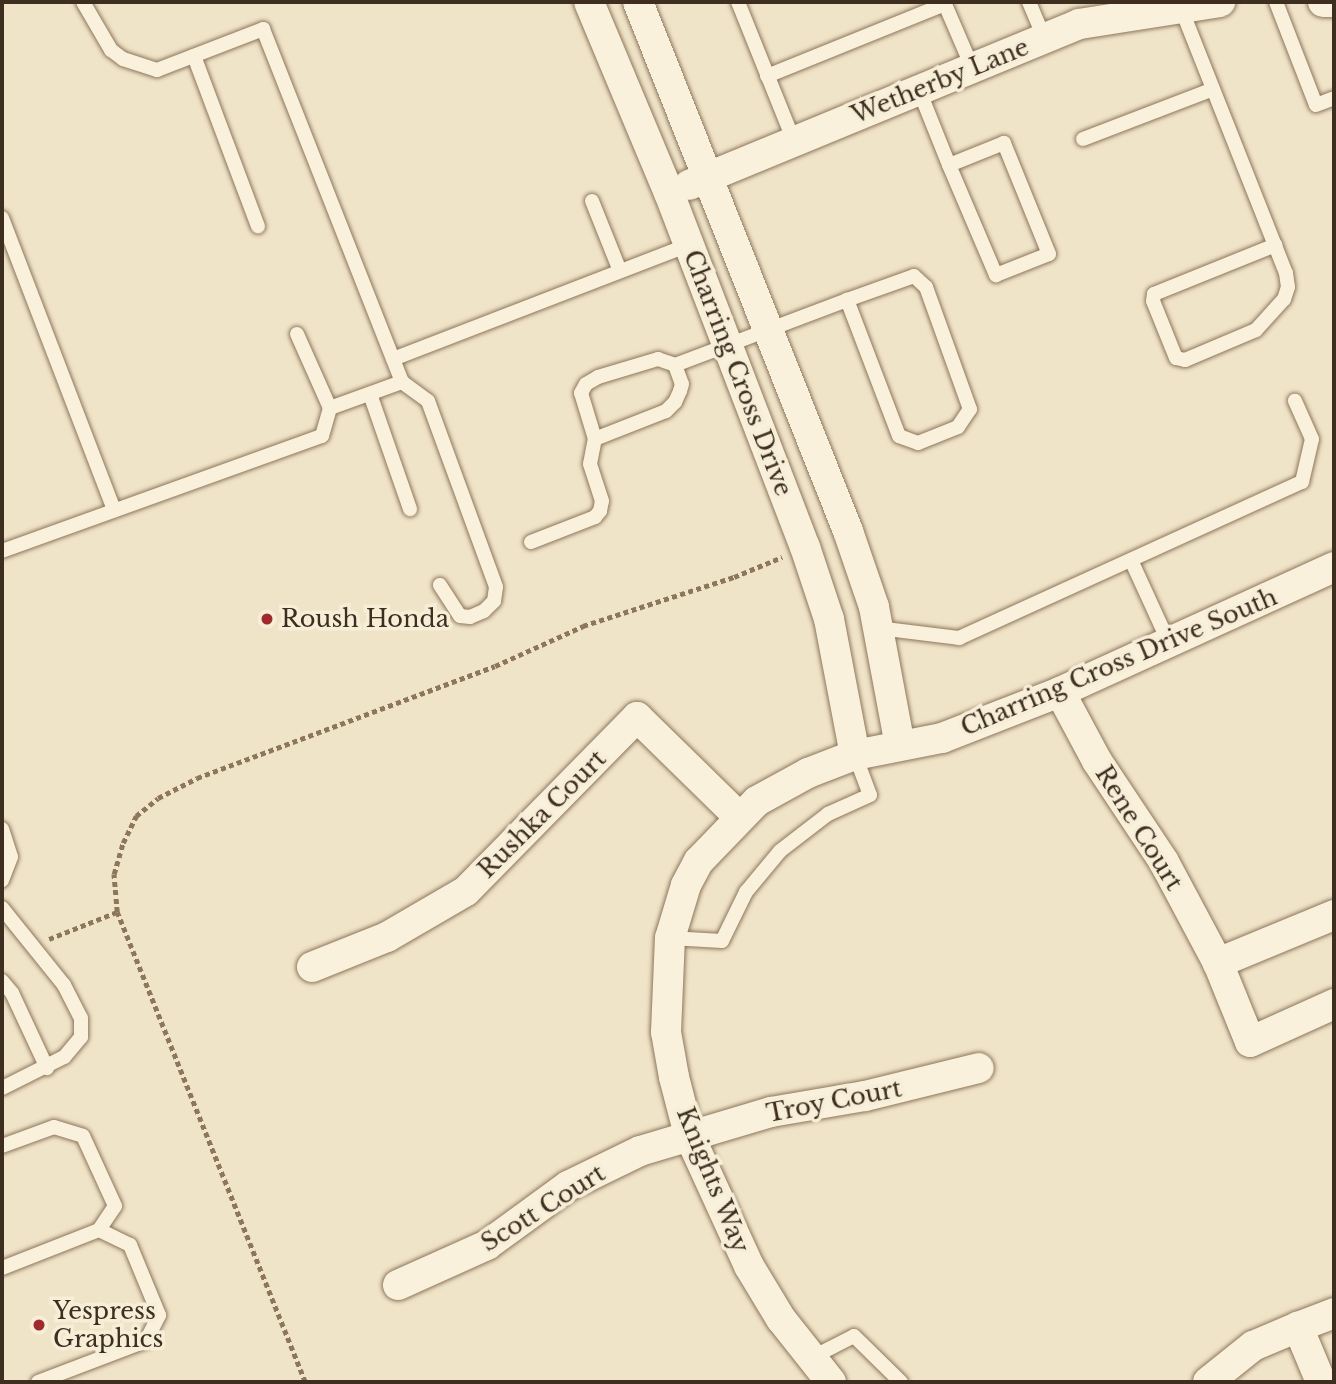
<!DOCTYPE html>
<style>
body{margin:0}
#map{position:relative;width:1336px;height:1384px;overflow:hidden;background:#f0e4c8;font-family:"Libre Baskerville",serif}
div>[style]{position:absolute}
.path>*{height:4.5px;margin-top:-2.25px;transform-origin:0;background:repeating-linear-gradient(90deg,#8d765c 0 5px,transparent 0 8.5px)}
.roads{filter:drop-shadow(0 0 2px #8d765c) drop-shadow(0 0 2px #8d765c)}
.service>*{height:14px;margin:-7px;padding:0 7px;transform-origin:7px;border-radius:7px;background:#faf1dc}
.minor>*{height:30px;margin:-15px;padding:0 15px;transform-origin:15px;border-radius:15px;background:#faf1dc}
.dots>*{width:19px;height:19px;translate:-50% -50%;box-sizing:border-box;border:4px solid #f7eed8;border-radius:50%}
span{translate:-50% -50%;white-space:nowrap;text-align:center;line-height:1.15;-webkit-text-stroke:7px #f7eed8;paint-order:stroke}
.street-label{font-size:24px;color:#3d2e20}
.poi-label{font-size:24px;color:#3d2e20}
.left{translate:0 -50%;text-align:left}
.frame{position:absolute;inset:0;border:4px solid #3d2e20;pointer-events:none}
</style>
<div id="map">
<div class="path">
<i style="left:49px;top:939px;width:73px;rotate:-21.7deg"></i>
<i style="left:305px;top:1382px;width:506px;rotate:-111.8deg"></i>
<i style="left:117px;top:912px;width:38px;rotate:-95deg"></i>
<i style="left:114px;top:874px;width:32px;rotate:-74deg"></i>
<i style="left:123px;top:843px;width:30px;rotate:-64deg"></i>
<i style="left:136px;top:816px;width:28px;rotate:-39deg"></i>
<i style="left:158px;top:798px;width:44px;rotate:-27.1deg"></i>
<i style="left:197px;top:778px;width:318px;rotate:-20.6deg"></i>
<i style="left:495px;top:666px;width:97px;rotate:-24.4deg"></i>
<i style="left:583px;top:626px;width:159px;rotate:-18deg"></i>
<i style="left:734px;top:577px;width:52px;rotate:-22.6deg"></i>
</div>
<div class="roads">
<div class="service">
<i style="left:83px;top:2px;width:56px;rotate:59.7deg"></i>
<i style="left:111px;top:50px;width:15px;rotate:37deg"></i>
<i style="left:123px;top:59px;width:36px;rotate:18deg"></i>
<i style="left:157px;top:70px;width:114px;rotate:-21.1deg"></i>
<i style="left:263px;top:29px;width:379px;rotate:68.5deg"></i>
<i style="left:402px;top:382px;width:32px;rotate:36deg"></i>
<i style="left:428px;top:401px;width:198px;rotate:69.9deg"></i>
<i style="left:496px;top:587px;width:14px;rotate:98deg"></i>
<i style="left:494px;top:601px;width:14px;rotate:135deg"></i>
<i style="left:484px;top:611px;width:15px;rotate:157deg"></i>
<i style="left:470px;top:617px;width:10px;rotate:-174deg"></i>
<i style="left:460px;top:616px;width:37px;rotate:-123deg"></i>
<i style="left:738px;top:2px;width:150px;rotate:68.1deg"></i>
<i style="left:944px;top:2px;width:71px;rotate:66.7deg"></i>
<i style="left:1029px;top:2px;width:39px;rotate:67deg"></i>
<i style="left:1276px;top:2px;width:110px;rotate:68.8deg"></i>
<i style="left:1316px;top:105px;width:19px;rotate:-21deg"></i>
<i style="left:1181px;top:8px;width:285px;rotate:68.4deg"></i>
<i style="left:1286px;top:273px;width:14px;rotate:82deg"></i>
<i style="left:1288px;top:287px;width:13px;rotate:108deg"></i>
<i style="left:1284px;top:299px;width:42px;rotate:132.1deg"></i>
<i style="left:1256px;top:330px;width:77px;rotate:157.1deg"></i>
<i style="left:1185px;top:360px;width:9px;rotate:-167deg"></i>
<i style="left:1176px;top:358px;width:61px;rotate:-112deg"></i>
<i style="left:1153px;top:301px;width:7px;rotate:-82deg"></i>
<i style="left:1154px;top:294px;width:131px;rotate:-22deg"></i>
<i style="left:194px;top:56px;width:182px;rotate:69.4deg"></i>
<i style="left:767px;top:76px;width:192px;rotate:-22deg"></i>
<i style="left:919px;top:90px;width:81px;rotate:68.2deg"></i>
<i style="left:949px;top:165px;width:120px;rotate:66.9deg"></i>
<i style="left:996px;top:275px;width:57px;rotate:-21.6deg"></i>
<i style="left:1049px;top:254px;width:120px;rotate:-112.1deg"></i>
<i style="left:1004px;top:143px;width:59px;rotate:158.2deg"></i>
<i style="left:1083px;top:139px;width:139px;rotate:-21deg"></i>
<i style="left:592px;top:201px;width:75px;rotate:68.2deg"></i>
<i style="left:2px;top:218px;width:313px;rotate:69deg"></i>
<i style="left:297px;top:334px;width:81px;rotate:66deg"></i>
<i style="left:393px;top:359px;width:317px;rotate:-21.1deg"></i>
<i style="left:675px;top:365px;width:20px;rotate:70deg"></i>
<i style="left:682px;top:384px;width:7px;rotate:106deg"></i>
<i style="left:680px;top:391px;width:12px;rotate:114deg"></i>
<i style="left:675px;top:402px;width:13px;rotate:135deg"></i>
<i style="left:666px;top:411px;width:76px;rotate:158.5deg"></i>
<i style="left:595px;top:439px;width:48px;rotate:-106.9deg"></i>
<i style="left:581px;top:393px;width:10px;rotate:-61deg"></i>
<i style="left:586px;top:384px;width:14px;rotate:-30deg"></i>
<i style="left:598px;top:377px;width:63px;rotate:-16.7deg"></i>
<i style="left:658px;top:359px;width:18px;rotate:19deg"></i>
<i style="left:675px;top:365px;width:184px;rotate:-20.7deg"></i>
<i style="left:847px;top:300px;width:71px;rotate:-19.7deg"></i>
<i style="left:914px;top:276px;width:16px;rotate:43deg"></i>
<i style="left:926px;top:287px;width:130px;rotate:70.2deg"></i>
<i style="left:970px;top:409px;width:22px;rotate:124deg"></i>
<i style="left:958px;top:427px;width:43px;rotate:158.2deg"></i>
<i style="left:918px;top:443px;width:20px;rotate:-160deg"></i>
<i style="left:899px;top:436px;width:146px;rotate:-110.9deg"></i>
<i style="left:370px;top:394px;width:122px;rotate:70.8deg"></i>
<i style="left:531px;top:542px;width:69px;rotate:-21.3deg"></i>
<i style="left:595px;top:517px;width:8px;rotate:-50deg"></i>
<i style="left:600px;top:511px;width:10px;rotate:-79deg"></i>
<i style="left:602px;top:501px;width:39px;rotate:-108deg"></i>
<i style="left:590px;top:464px;width:25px;rotate:-79deg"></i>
<i style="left:2px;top:551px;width:340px;rotate:-19.8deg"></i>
<i style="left:322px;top:436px;width:29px;rotate:-74deg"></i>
<i style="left:330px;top:408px;width:77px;rotate:-19.9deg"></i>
<i style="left:1131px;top:560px;width:91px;rotate:65.4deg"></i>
<i style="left:878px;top:628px;width:82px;rotate:7deg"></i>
<i style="left:959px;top:638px;width:377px;rotate:-24.5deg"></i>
<i style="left:1302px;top:482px;width:44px;rotate:-76.9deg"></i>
<i style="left:1312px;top:439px;width:42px;rotate:-114.1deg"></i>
<i style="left:2px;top:829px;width:29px;rotate:72deg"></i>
<i style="left:11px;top:857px;width:25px;rotate:111deg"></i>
<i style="left:2px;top:908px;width:99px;rotate:51.2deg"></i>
<i style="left:64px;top:985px;width:37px;rotate:63deg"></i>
<i style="left:81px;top:1018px;width:19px;rotate:90deg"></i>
<i style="left:81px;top:1037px;width:26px;rotate:130deg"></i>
<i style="left:64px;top:1057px;width:69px;rotate:153.4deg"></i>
<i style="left:670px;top:938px;width:52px;rotate:3.3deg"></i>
<i style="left:722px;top:941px;width:55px;rotate:-63.9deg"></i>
<i style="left:746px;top:892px;width:53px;rotate:-50.3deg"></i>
<i style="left:780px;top:851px;width:61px;rotate:-37.6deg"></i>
<i style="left:828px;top:814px;width:46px;rotate:-24.3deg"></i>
<i style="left:870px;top:795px;width:43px;rotate:-110.6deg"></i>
<i style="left:2px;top:981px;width:16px;rotate:50deg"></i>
<i style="left:12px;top:993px;width:83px;rotate:65deg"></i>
<i style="left:2px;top:1146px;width:55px;rotate:-20.1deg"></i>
<i style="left:54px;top:1127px;width:30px;rotate:17deg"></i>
<i style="left:83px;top:1136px;width:77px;rotate:65.4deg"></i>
<i style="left:115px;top:1206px;width:29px;rotate:124deg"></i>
<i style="left:99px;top:1230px;width:104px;rotate:158.6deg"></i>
<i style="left:811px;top:1358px;width:48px;rotate:-27.1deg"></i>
<i style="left:854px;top:1336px;width:66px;rotate:44.4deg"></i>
<i style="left:38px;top:1382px;width:116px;rotate:-20.8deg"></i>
<i style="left:146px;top:1341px;width:29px;rotate:-63deg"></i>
<i style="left:159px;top:1315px;width:76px;rotate:-112.5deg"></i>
<i style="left:130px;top:1245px;width:34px;rotate:-154deg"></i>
</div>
<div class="minor">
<i style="left:589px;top:2px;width:207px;rotate:67.3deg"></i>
<i style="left:669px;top:193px;width:379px;rotate:69deg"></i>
<i style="left:805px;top:547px;width:76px;rotate:71.6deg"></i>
<i style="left:829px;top:619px;width:138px;rotate:79.2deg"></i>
<i style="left:638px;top:2px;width:569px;rotate:68.35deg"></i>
<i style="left:848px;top:531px;width:80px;rotate:71.1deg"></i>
<i style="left:874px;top:607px;width:141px;rotate:79.4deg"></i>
<i style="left:1323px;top:2px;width:11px"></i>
<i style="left:689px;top:185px;width:422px;rotate:-22.4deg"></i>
<i style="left:1079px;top:24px;width:143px;rotate:-8.9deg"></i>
<i style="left:1060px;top:692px;width:78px;rotate:61.8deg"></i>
<i style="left:1097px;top:761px;width:121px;rotate:56.4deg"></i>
<i style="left:1164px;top:862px;width:115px;rotate:61.9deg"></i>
<i style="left:1334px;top:915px;width:126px;rotate:157.5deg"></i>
<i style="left:1218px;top:963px;width:85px;rotate:67.9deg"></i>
<i style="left:1250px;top:1042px;width:92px;rotate:-24.3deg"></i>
<i style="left:312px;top:967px;width:81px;rotate:-21.8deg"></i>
<i style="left:387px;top:937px;width:91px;rotate:-30.2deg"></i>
<i style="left:466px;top:891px;width:244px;rotate:-45.5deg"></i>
<i style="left:637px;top:717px;width:144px;rotate:44.4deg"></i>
<i style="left:398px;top:1285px;width:98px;rotate:-24.2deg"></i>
<i style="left:487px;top:1245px;width:100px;rotate:-36.1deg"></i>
<i style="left:568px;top:1186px;width:80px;rotate:-25.9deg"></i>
<i style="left:640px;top:1151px;width:137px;rotate:-16.6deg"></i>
<i style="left:771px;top:1112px;width:95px;rotate:-9.7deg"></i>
<i style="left:865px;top:1096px;width:117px;rotate:-13.8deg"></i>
<i style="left:831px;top:1382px;width:80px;rotate:-128.4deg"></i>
<i style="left:781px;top:1319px;width:62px;rotate:-121.1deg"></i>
<i style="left:749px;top:1266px;width:144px;rotate:-114.6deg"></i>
<i style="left:689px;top:1135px;width:60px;rotate:-104.5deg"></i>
<i style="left:674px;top:1077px;width:46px;rotate:-100.1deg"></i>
<i style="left:666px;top:1032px;width:94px;rotate:-87.6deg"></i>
<i style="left:670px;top:938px;width:55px;rotate:-73.2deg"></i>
<i style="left:686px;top:885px;width:27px;rotate:-62deg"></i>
<i style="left:699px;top:861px;width:83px;rotate:-46deg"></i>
<i style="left:757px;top:801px;width:58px;rotate:-28.8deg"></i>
<i style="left:808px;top:773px;width:50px;rotate:-21deg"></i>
<i style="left:855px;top:755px;width:89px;rotate:-11.1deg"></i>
<i style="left:942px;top:738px;width:127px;rotate:-21.3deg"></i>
<i style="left:1060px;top:692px;width:301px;rotate:-24.5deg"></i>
<i style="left:1208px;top:1382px;width:58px;rotate:-38.7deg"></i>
<i style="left:1253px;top:1346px;width:49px;rotate:-22.9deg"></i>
<i style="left:1321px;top:1382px;width:60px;rotate:-112.7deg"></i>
<i style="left:1298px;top:1327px;width:39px;rotate:-21deg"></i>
</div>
</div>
<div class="dots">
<i style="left:267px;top:619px;background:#9e2a2b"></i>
<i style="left:39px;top:1325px;background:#9e2a2b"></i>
</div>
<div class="street-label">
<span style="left:940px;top:81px;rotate:-22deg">Wetherby Lane</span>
<span style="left:738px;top:373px;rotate:69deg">Charring Cross Drive</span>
<span style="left:1119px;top:662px;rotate:-23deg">Charring Cross Drive South</span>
<span style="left:542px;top:814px;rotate:-45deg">Rushka Court</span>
<span style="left:1139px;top:828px;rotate:58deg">Rene Court</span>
<span style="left:834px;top:1101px;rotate:-11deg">Troy Court</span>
<span style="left:713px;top:1180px;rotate:68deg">Knights Way</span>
<span style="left:543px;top:1208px;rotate:-32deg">Scott Court</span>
</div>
<div class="poi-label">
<span class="left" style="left:281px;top:619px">Roush Honda</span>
<span class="left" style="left:53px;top:1325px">Yespress<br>Graphics</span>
</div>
<div class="frame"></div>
</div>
